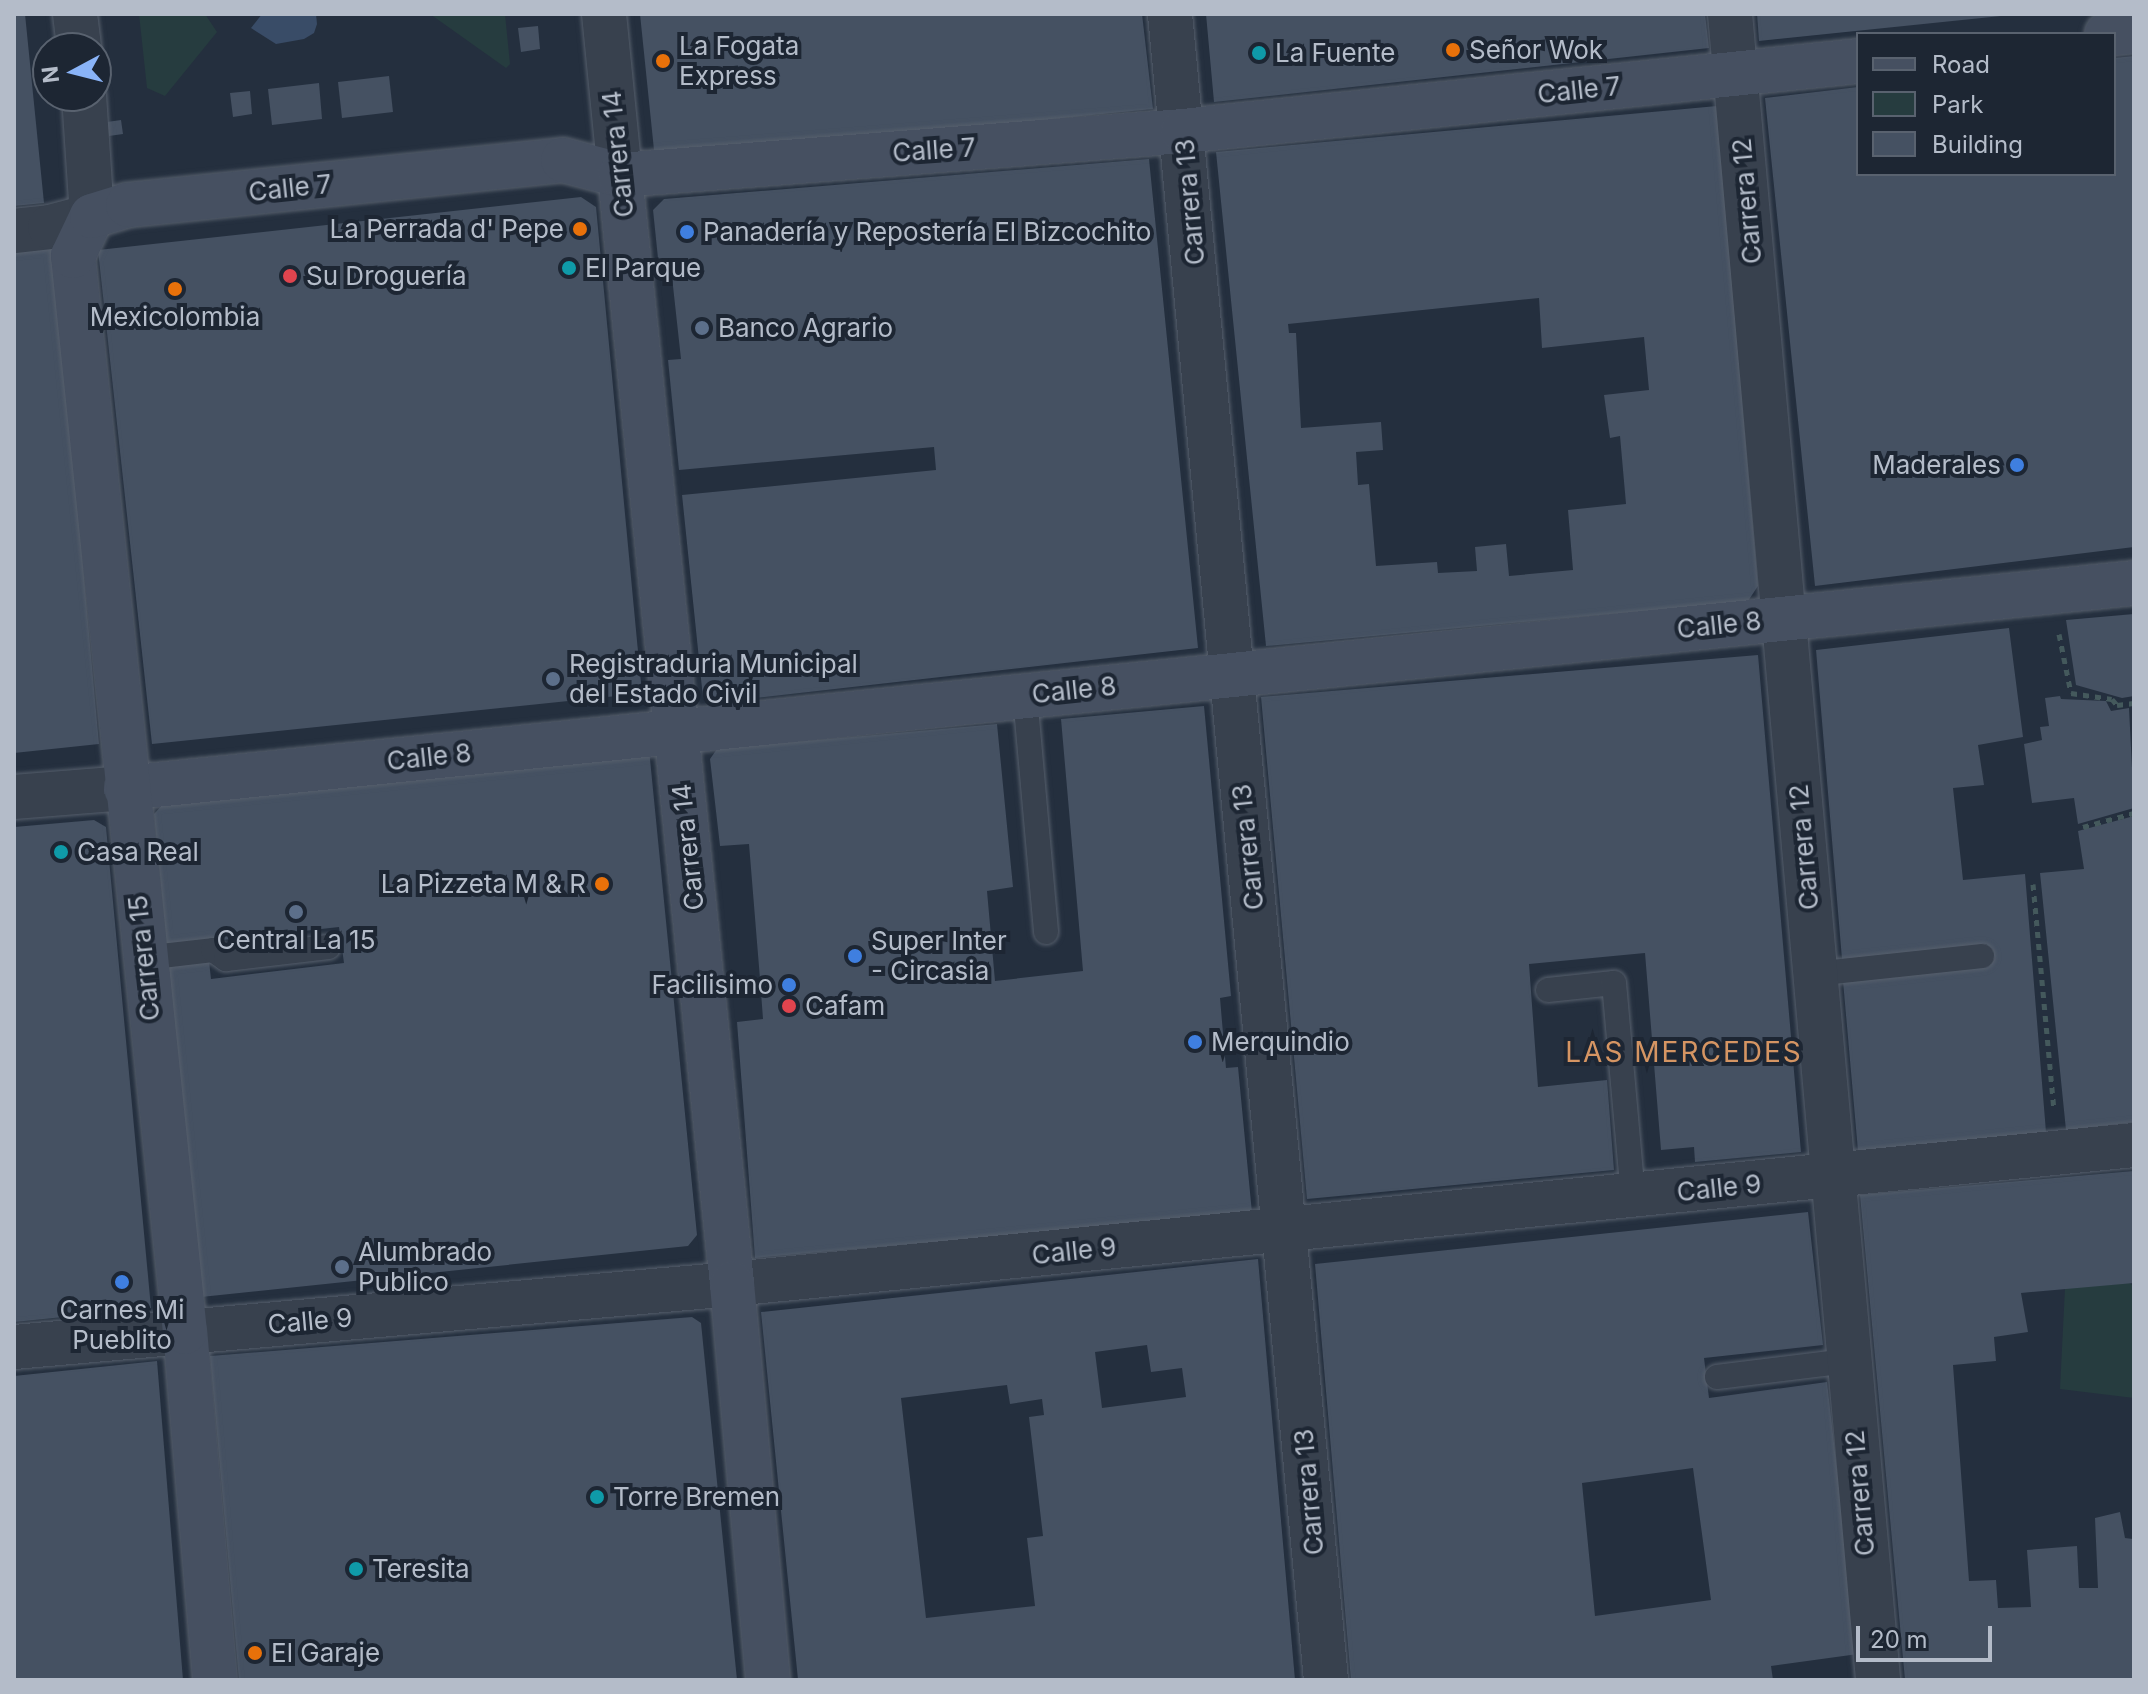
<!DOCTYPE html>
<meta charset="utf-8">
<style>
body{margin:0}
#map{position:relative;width:2148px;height:1694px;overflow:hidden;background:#242f3e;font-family:Inter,sans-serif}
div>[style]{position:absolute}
.green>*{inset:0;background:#263c3f}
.water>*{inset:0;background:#394c67}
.building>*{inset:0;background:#455162}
.path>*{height:5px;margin-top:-2.5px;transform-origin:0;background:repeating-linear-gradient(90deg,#44595c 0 6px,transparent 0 12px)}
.roads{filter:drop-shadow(0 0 2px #565f6c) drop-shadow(0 0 2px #565f6c)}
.service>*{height:24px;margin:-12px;padding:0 12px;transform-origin:12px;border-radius:12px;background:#38414e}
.minor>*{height:44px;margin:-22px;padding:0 22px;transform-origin:22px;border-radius:22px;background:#38414e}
.tertiary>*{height:44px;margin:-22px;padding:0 22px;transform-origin:22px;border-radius:22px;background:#38414e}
.secondary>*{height:44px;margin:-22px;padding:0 22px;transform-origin:22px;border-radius:22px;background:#465061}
.dots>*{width:22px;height:22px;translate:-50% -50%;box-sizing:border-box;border:4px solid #1d2633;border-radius:50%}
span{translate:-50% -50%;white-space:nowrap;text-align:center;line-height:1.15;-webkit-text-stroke:8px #1d2633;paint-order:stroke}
.poi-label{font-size:26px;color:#b4bcc9}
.left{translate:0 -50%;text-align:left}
.right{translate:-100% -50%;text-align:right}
.street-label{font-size:26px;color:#b4bcc9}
.neighbourhood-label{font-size:28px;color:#d59563;letter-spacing:2px}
.frame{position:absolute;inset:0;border:16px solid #b4bcc9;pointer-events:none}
.legend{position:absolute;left:1856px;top:32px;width:260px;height:144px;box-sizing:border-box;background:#1d2633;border:2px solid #59626f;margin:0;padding:10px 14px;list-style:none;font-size:24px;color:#b4bcc9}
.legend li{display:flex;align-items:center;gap:16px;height:40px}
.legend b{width:40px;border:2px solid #59626f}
.north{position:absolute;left:32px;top:32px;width:80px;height:80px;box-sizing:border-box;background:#1d2633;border:2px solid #59626f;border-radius:50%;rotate:263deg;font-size:22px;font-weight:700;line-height:32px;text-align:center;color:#b4bcc9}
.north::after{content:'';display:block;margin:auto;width:28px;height:36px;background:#8ab4f8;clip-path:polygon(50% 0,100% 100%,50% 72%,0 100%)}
.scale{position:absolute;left:1856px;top:1626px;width:136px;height:36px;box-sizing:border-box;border:4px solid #b4bcc9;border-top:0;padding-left:10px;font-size:24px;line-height:28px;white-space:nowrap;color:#b4bcc9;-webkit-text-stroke:6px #1d2633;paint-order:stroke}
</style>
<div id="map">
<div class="green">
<i style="clip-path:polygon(139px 14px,205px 14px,217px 32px,165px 96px,147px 88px)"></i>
<i style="clip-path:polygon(430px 14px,505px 14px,510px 64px,506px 68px)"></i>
<i style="clip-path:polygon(2129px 1283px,2134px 1286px,2134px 1398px,2060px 1389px,2065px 1288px)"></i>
</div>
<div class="water">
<i style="clip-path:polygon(262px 14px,316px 14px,317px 24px,314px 33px,304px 39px,276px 44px,251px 28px)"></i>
</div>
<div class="building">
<i style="clip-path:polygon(14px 14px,25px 14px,44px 203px,14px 206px)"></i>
<i style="clip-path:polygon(640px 14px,1142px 14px,1153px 109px,665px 157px,654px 150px)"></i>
<i style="clip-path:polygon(1206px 14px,1705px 14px,1709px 48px,1214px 102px)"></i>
<i style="clip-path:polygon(1757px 14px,2001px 14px,2001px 16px,1759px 41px)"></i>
<i style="clip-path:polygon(538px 26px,540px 49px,521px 52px,518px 28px)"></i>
<i style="clip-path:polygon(2134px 56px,2134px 547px,1815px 586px,1765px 98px,1858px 87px,1858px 174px,2114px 174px,2114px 58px)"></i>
<i style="clip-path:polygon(389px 76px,393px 112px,342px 118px,338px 82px)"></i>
<i style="clip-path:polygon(319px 83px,322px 119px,272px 125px,268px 89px)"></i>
<i style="clip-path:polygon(250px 91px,252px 114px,233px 117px,230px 93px)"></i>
<i style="clip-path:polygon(evenodd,1717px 106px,1758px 586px,1748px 601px,1266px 646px,1216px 152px,1717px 106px,1539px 298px,1542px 348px,1644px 337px,1649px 390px,1604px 395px,1610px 438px,1620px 436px,1626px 504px,1568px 510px,1573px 570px,1509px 576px,1506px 544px,1475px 547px,1477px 571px,1438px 573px,1437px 562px,1376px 566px,1369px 484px,1358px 485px,1356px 452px,1383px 450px,1381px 422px,1301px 428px,1296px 333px,1289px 333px,1288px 324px,1539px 298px)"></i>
<i style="clip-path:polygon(121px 120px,123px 134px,109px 136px,107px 122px)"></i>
<i style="clip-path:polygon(1149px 159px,1198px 648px,711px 703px,703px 698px,682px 495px,936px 470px,934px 447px,679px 470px,668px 360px,681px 359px,672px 277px,660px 278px,653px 210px,664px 199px)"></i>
<i style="clip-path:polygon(581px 197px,596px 207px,641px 683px,636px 694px,152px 744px,98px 250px)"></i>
<i style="clip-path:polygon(54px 246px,99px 744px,14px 753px,14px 250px)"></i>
<i style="clip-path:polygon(2134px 614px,2134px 696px,2122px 698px,2076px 685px,2066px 620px)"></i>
<i style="clip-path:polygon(2009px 628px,2023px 737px,1978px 745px,1984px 785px,1953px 788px,1963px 880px,2025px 874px,2046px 1132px,1858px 1151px,1843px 981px,1989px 966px,1987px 944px,1842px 959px,1816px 650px)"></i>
<i style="clip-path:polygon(1758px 655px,1801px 1152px,1695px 1162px,1694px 1147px,1661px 1150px,1645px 953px,1529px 964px,1538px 1087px,1607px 1080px,1614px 1170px,1307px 1199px,1261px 697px)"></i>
<i style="clip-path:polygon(2060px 696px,2061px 699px,2106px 701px,2111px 711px,2129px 708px,2134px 808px,2078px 824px,2074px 798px,2032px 803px,2024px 744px,2042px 740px,2040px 727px,2049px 726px,2045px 698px)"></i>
<i style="clip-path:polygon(1204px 706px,1231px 996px,1220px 998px,1226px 1068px,1238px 1067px,1252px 1213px,755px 1258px,737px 1022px,763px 1019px,760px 979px,749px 844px,720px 846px,710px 759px,717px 749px,997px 724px,1013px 887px,987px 891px,995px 981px,1083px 971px,1061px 719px)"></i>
<i style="clip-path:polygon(649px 749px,697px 1235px,688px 1246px,201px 1297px,169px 966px,209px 961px,211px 979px,344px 963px,339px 927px,167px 946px,154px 814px,163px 804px)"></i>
<i style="clip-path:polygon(2134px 816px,2134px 1122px,2066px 1130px,2040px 873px,2084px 869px,2078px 831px)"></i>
<i style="clip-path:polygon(94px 820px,106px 827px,151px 1308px,14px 1322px,14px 827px)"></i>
<i style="clip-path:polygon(2134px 1171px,2134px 1283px,2021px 1293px,2028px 1332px,1994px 1337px,1996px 1361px,1953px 1365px,1969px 1581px,1996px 1580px,1998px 1608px,2031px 1607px,2027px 1550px,2077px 1546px,2079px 1588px,2098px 1588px,2095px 1518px,2120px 1512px,2125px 1538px,2133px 1539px,2134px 1680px,1905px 1680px,1860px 1195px)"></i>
<i style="clip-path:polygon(evenodd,1808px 1212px,1823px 1345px,1704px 1358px,1709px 1398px,1827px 1382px,1858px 1654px,1771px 1666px,1773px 1680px,1351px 1680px,1315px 1264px,1808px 1212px,1693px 1468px,1711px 1600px,1595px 1616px,1582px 1483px,1693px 1468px)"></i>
<i style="clip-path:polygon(evenodd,1258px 1259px,1295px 1680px,798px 1680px,761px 1312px,1258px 1259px,1147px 1345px,1151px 1372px,1182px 1368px,1186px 1397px,1102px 1408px,1095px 1352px,1147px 1345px,1258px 1259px,1007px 1385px,1010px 1404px,1042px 1399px,1044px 1415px,1029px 1417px,1043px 1536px,1027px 1538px,1035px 1606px,926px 1618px,901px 1398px,1007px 1385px)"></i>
<i style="clip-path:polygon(692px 1317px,701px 1323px,737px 1680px,239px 1680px,210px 1356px)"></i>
<i style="clip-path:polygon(157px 1361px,183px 1680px,14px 1680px,14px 1376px)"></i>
</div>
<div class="path">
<i style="left:2059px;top:634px;width:60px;rotate:78.5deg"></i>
<i style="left:2071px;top:693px;width:41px;rotate:8.3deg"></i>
<i style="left:2112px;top:699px;width:8px;rotate:50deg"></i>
<i style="left:2117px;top:705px;width:17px;rotate:-7deg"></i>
<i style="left:2083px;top:827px;width:53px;rotate:-15.4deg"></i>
<i style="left:2033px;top:884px;width:226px;rotate:84.7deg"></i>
</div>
<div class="roads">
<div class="service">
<i style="left:1025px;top:696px;width:237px;rotate:84.9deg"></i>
<i style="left:144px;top:958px;width:69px;rotate:-6.6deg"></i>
<i style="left:213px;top:950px;width:16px;rotate:35deg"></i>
<i style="left:226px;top:959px;width:103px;rotate:-6.7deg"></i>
<i style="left:1814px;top:974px;width:169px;rotate:-6.1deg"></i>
<i style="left:1548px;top:990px;width:66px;rotate:-6.1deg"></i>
<i style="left:1614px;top:983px;width:215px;rotate:84.9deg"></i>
<i style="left:1717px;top:1377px;width:131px;rotate:-7deg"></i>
</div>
<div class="minor">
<i style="left:1170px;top:14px;width:1673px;rotate:84.65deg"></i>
<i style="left:1730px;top:14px;width:1673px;rotate:84.92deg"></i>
<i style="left:14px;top:1347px;width:721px;rotate:-5.01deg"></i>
<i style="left:732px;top:1284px;width:1409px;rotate:-5.66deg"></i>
</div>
<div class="tertiary">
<i style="left:75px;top:14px;width:34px;rotate:83deg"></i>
<i style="left:604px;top:14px;width:162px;rotate:84.3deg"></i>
<i style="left:14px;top:231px;width:36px;rotate:-6deg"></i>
<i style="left:50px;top:227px;width:43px;rotate:-14.7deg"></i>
<i style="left:92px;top:216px;width:120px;rotate:-93.8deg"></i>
<i style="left:14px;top:797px;width:112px;rotate:-4.6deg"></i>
</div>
<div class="secondary">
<i style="left:2107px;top:34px;width:27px;rotate:-6deg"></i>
<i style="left:620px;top:175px;width:1115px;rotate:84.23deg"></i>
<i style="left:732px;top:1284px;width:398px;rotate:84.8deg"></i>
<i style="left:126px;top:788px;width:2018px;rotate:-5.83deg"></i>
<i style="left:215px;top:1680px;width:349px;rotate:-94.9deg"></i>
<i style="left:185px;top:1332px;width:1082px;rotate:-95.94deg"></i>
<i style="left:73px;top:256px;width:44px;rotate:-64.6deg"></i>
<i style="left:92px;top:216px;width:38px;rotate:-17deg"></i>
<i style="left:128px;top:205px;width:437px;rotate:-5.9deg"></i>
<i style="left:563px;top:160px;width:59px;rotate:14.7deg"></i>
<i style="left:620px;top:175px;width:565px;rotate:-4.47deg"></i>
<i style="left:1183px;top:131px;width:679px;rotate:-5.92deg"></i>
</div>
</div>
<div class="dots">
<i style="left:1453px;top:50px;background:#e8710a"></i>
<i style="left:1259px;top:53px;background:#0f9aa8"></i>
<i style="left:663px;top:61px;background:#e8710a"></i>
<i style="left:580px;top:229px;background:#e8710a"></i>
<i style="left:687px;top:232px;background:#3f7fe0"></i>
<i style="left:569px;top:268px;background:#0f9aa8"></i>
<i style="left:290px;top:276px;background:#e0444e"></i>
<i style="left:175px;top:289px;background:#e8710a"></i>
<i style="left:702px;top:328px;background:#5c6f8a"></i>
<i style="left:2017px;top:465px;background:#3f7fe0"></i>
<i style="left:553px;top:679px;background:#5c6f8a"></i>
<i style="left:61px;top:852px;background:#0f9aa8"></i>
<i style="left:602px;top:884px;background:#e8710a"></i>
<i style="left:296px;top:912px;background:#5c6f8a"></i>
<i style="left:855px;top:956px;background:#3f7fe0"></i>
<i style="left:789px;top:985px;background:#3f7fe0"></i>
<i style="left:789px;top:1006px;background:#e0444e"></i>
<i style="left:1195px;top:1042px;background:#3f7fe0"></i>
<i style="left:342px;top:1267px;background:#5c6f8a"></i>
<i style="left:122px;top:1282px;background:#3f7fe0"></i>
<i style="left:597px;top:1497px;background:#0f9aa8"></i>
<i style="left:356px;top:1569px;background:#0f9aa8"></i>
<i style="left:255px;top:1653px;background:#e8710a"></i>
</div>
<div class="poi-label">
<span class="left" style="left:679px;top:61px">La Fogata<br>Express</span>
<span class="left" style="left:1469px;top:50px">Señor Wok</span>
<span class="left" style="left:1275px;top:53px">La Fuente</span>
<span class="right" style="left:564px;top:229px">La Perrada d' Pepe</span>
<span class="left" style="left:703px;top:232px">Panadería y Repostería El Bizcochito</span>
<span class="left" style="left:585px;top:268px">El Parque</span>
<span class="left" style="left:306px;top:276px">Su Droguería</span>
<span style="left:175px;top:317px">Mexicolombia</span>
<span class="left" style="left:718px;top:328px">Banco Agrario</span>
<span class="right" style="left:2001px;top:465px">Maderales</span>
<span class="left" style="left:569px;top:679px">Registraduria Municipal<br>del Estado Civil</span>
<span class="left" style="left:77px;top:852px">Casa Real</span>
<span class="right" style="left:586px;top:884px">La Pizzeta M &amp; R</span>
<span style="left:296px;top:940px">Central La 15</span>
<span class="left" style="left:871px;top:956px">Super Inter<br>- Circasia</span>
<span class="right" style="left:773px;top:985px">Facilisimo</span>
<span class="left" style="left:805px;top:1006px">Cafam</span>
<span class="left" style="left:1211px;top:1042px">Merquindio</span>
<span class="left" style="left:358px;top:1267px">Alumbrado<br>Publico</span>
<span style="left:122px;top:1325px">Carnes Mi<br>Pueblito</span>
<span class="left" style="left:613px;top:1497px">Torre Bremen</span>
<span class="left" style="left:372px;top:1569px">Teresita</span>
<span class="left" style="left:271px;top:1653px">El Garaje</span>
</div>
<div class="street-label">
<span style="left:1579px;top:90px;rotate:-6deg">Calle 7</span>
<span style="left:934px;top:150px;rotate:-4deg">Calle 7</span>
<span style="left:618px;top:154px;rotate:-96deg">Carrera 14</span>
<span style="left:290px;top:188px;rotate:-6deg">Calle 7</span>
<span style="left:1747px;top:201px;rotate:-95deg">Carrera 12</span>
<span style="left:1190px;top:202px;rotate:-95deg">Carrera 13</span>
<span style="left:1719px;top:625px;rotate:-6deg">Calle 8</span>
<span style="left:1074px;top:690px;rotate:-6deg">Calle 8</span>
<span style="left:429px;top:757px;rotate:-6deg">Calle 8</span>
<span style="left:688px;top:847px;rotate:-96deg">Carrera 14</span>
<span style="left:1248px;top:847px;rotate:-96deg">Carrera 13</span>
<span style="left:1804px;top:847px;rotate:-95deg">Carrera 12</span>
<span style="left:144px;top:958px;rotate:-96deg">Carrera 15</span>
<span style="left:1719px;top:1188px;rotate:-6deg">Calle 9</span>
<span style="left:1074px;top:1251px;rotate:-6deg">Calle 9</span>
<span style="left:310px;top:1321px;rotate:-5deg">Calle 9</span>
<span style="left:1309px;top:1492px;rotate:-95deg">Carrera 13</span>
<span style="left:1860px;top:1493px;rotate:-95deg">Carrera 12</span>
</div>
<div class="neighbourhood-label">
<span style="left:1684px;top:1052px">LAS MERCEDES</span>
</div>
<div class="frame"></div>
<ul class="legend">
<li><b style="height:10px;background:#465061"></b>Road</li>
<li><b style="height:22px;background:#263c3f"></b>Park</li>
<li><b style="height:22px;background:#455162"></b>Building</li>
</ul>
<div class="north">N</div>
<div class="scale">20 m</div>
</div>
